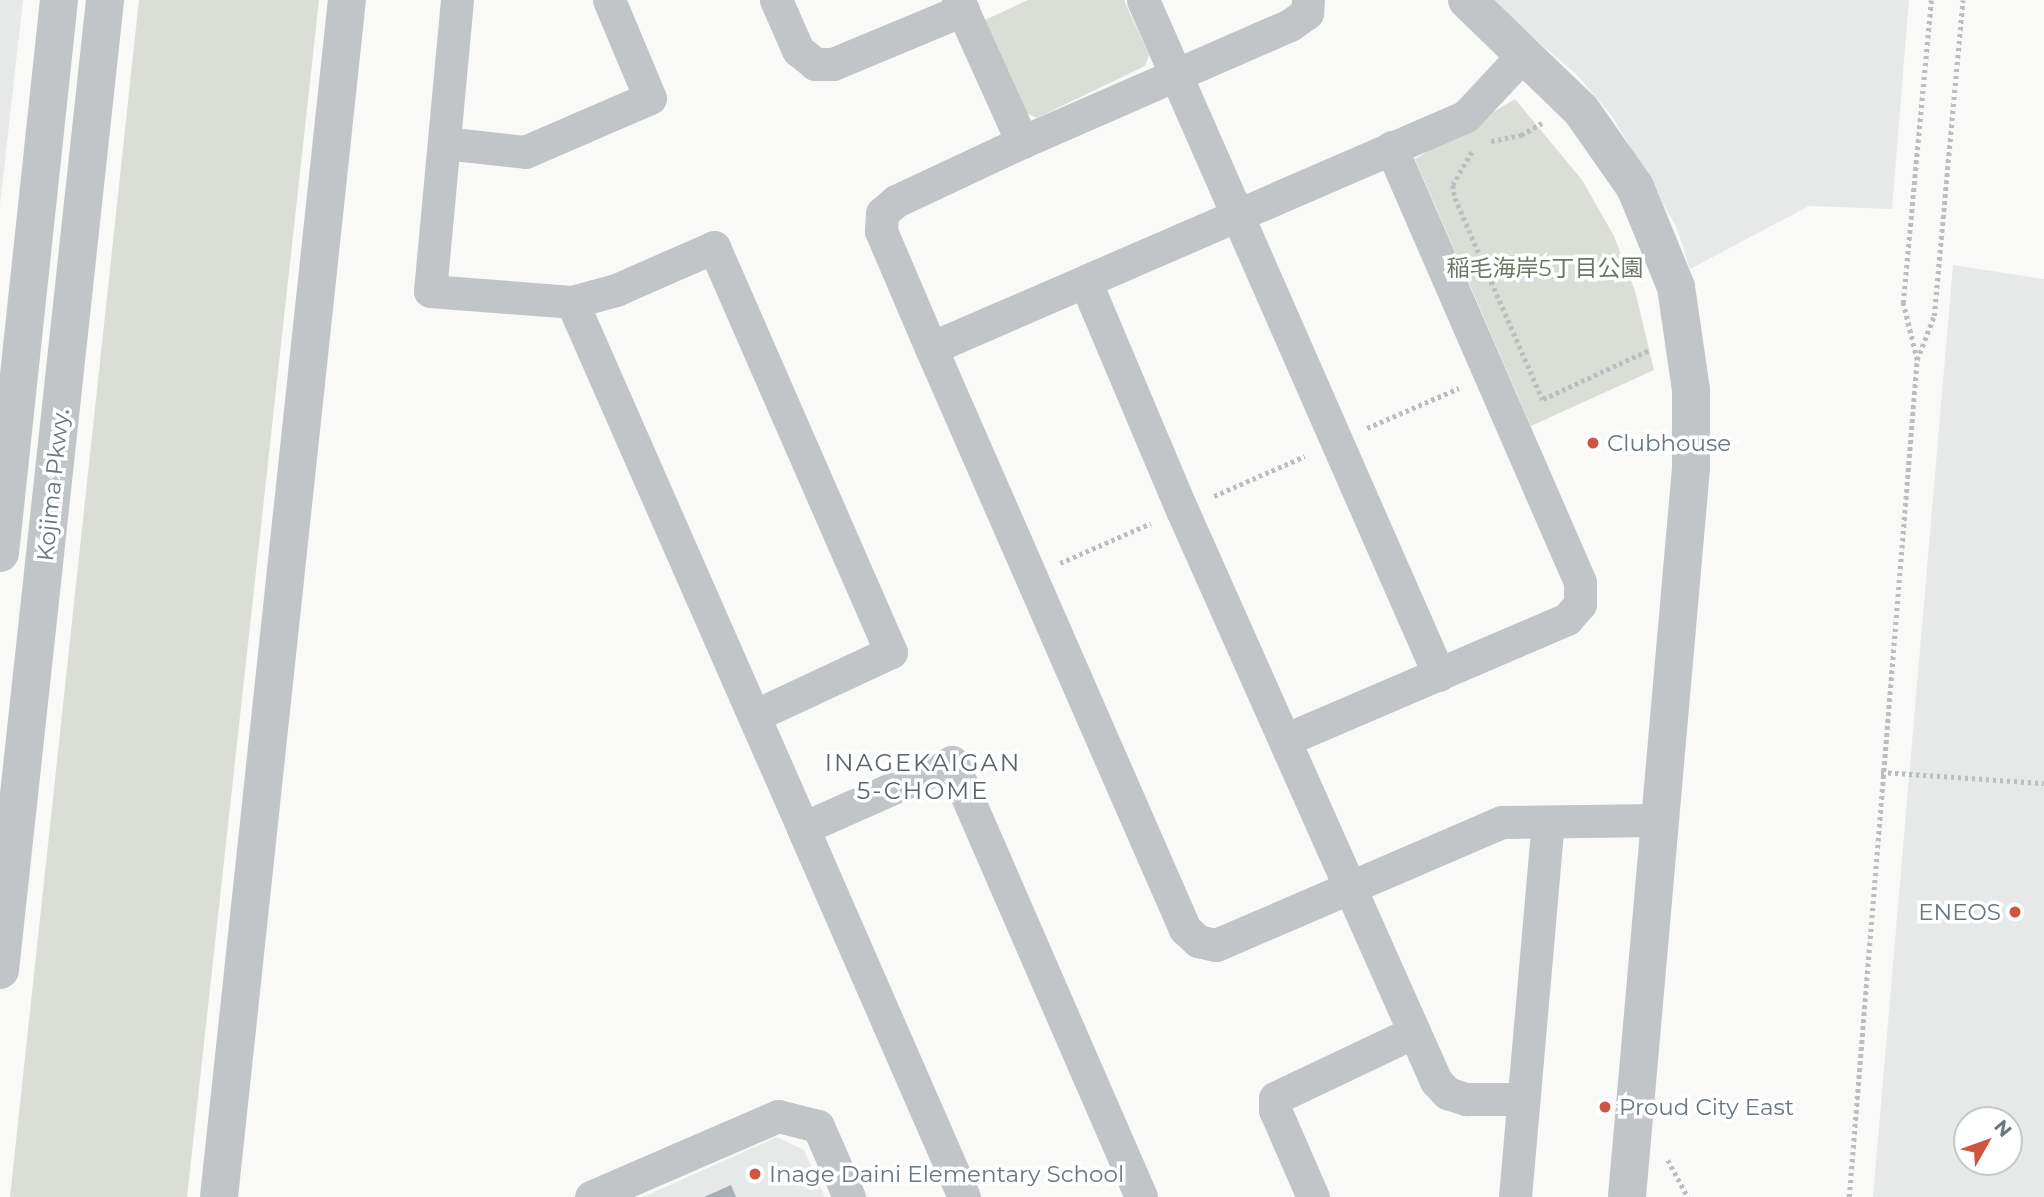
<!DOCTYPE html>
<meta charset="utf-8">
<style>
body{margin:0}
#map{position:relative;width:2044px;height:1197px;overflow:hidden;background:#f9f9f8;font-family:Montserrat,"Noto Sans JP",sans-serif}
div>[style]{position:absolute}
.built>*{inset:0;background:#e7e9e8}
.green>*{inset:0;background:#daded7}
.building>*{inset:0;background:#a7afb4}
.path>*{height:4.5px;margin-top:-2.25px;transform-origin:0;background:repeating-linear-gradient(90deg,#bbbec0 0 3.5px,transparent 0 7px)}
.minor>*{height:33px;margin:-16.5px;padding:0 16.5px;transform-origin:16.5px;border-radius:16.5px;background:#c1c5c8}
.tertiary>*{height:38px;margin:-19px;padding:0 19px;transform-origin:19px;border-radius:19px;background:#c1c5c8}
.dots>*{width:19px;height:19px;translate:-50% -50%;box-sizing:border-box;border:4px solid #fff;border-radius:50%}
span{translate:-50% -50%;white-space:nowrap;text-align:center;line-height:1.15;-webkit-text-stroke:7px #fff;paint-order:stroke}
.park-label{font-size:23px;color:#6b7866}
.poi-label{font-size:23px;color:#67777f}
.left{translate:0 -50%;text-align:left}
.right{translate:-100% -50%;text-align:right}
.street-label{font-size:23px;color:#67777f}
.neighbourhood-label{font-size:24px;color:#59656b;letter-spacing:2px}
.north{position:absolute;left:1953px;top:1106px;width:70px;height:70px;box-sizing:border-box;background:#fff;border:2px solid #c2c9cc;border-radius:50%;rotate:50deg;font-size:19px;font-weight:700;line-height:28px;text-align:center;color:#67777f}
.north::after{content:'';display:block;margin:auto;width:24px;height:32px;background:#cf5442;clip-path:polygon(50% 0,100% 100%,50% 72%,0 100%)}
</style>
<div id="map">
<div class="built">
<i style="clip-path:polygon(0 0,23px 0,0 205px)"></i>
<i style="clip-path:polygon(1489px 0,1909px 0,1892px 209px,1809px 206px,1690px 269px,1677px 228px,1612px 116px,1576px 74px)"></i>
<i style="clip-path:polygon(evenodd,1953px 265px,2044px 279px,2044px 1197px,1873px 1197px,1953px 265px,1967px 1120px,2009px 1120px,2009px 1162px,1967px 1162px,1967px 1120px)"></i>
<i style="clip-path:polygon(777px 1137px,804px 1150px,825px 1197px,643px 1197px)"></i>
</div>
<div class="green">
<i style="clip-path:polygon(139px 0,319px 0,187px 1197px,10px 1197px)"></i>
<i style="clip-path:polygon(1028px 0,1124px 0,1149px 55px,1145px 66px,1037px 118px,1024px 112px,983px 21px)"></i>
<i style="clip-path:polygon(1515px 99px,1582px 180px,1614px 236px,1635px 291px,1654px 370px,1531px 426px,1415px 159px)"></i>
</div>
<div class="building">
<i style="clip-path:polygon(731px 1185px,736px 1197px,704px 1197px)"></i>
</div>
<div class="path">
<i style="left:1491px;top:141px;width:31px;rotate:-11deg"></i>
<i style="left:1521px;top:135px;width:24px;rotate:-30deg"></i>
<i style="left:1472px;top:152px;width:38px;rotate:120deg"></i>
<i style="left:1453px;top:185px;width:13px;rotate:81deg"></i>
<i style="left:1455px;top:198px;width:220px;rotate:66.5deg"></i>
<i style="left:1917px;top:360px;width:59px;rotate:-103.8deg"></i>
<i style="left:1903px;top:303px;width:304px;rotate:-84.7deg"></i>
<i style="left:1543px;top:399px;width:117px;rotate:-24.8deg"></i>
<i style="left:1367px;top:428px;width:100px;rotate:-23.5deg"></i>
<i style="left:1214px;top:496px;width:99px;rotate:-23.7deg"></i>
<i style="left:1060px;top:563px;width:99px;rotate:-23.7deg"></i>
<i style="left:1881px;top:772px;width:163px;rotate:3.9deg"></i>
<i style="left:1668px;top:1160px;width:42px;rotate:61.6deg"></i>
<i style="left:1849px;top:1197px;width:840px;rotate:-85.36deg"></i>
<i style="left:1917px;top:360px;width:47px;rotate:-68.9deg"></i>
<i style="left:1934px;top:316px;width:317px;rotate:-84.8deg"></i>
</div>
<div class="minor">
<i style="left:457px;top:0;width:292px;rotate:95.3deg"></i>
<i style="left:430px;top:291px;width:142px;rotate:4.4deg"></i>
<i style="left:572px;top:302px;width:46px;rotate:-15.3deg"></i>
<i style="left:616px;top:290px;width:107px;rotate:-23.7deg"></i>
<i style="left:714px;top:247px;width:442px;rotate:66.4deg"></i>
<i style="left:891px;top:652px;width:151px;rotate:155deg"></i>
<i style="left:776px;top:0;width:55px;rotate:66.3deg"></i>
<i style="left:798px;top:50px;width:22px;rotate:39deg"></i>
<i style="left:815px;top:64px;width:18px"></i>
<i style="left:833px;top:64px;width:141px;rotate:-22.6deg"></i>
<i style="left:958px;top:0;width:156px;rotate:65.7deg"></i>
<i style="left:1143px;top:0;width:737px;rotate:66.32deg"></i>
<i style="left:1308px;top:0;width:13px;rotate:94deg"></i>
<i style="left:1307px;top:13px;width:21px;rotate:145deg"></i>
<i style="left:1290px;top:25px;width:292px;rotate:156.4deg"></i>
<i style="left:1022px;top:142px;width:139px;rotate:154.9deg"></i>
<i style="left:896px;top:201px;width:18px;rotate:139deg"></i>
<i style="left:882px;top:213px;width:18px;rotate:93deg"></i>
<i style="left:881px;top:231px;width:127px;rotate:66.9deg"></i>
<i style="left:931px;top:348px;width:634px;rotate:66.39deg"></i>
<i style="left:1185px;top:929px;width:18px;rotate:43deg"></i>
<i style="left:1198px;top:941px;width:18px;rotate:13deg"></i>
<i style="left:1216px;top:945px;width:311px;rotate:-23.3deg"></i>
<i style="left:1502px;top:822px;width:156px;rotate:-0.7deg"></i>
<i style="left:444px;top:143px;width:81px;rotate:6.3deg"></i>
<i style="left:525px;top:152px;width:136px;rotate:-23.4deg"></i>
<i style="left:650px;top:98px;width:106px;rotate:-112.7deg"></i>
<i style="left:1086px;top:283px;width:246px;rotate:67.1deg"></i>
<i style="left:1182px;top:510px;width:625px;rotate:66.02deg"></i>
<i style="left:1436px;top:1081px;width:16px;rotate:47deg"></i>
<i style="left:1447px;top:1093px;width:20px;rotate:18deg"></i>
<i style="left:1466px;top:1099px;width:57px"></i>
<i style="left:572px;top:302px;width:574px;rotate:66.29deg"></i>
<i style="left:931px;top:348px;width:583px;rotate:-23.44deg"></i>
<i style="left:1466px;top:116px;width:82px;rotate:-47deg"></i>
<i style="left:1287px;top:739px;width:305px;rotate:-23.2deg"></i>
<i style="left:1567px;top:619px;width:20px;rotate:-49deg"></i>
<i style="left:1580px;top:604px;width:22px;rotate:-90deg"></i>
<i style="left:1580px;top:582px;width:474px;rotate:-113.5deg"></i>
<i style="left:591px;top:1197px;width:204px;rotate:-23.4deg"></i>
<i style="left:778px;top:1116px;width:41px;rotate:14deg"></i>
<i style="left:818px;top:1126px;width:77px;rotate:66.4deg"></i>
<i style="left:964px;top:1197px;width:403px;rotate:-113.6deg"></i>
<i style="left:803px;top:828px;width:163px;rotate:-23.9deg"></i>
<i style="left:952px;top:762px;width:474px;rotate:66.5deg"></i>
<i style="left:1313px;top:1197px;width:95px;rotate:-113.6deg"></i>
<i style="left:1275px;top:1110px;width:12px;rotate:-90deg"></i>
<i style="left:1275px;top:1098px;width:154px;rotate:-25.4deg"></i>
<i style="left:1515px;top:1197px;width:375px;rotate:-85deg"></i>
</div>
<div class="tertiary">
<i style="left:1467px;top:0;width:158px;rotate:44deg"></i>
<i style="left:1581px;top:110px;width:94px;rotate:55deg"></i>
<i style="left:1635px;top:187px;width:108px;rotate:67.7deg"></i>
<i style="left:1676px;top:287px;width:104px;rotate:81.7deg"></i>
<i style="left:1691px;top:390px;width:78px;rotate:90deg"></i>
<i style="left:1691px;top:468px;width:732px;rotate:95.02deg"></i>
<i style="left:0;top:553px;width:556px;rotate:-83.91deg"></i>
<i style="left:0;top:970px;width:976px;rotate:-83.82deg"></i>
<i style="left:219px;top:1197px;width:1204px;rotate:-83.9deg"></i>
</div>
<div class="dots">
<i style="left:1593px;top:443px;background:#cf5442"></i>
<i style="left:2015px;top:912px;background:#cf5442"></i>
<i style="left:1605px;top:1107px;background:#cf5442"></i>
<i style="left:755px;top:1174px;background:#cf5442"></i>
</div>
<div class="park-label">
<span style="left:1545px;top:268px">稲毛海岸5丁目公園</span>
</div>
<div class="poi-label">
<span class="left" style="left:1607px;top:443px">Clubhouse</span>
<span class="right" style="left:2001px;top:912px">ENEOS</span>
<span class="left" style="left:1619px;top:1107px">Proud City East</span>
<span class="left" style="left:769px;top:1174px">Inage Daini Elementary School</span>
</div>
<div class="street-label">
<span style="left:53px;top:485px;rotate:-84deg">Kojima Pkwy.</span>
</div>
<div class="neighbourhood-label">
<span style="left:923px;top:777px">INAGEKAIGAN<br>5-CHOME</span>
</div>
<div class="north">N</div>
</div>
